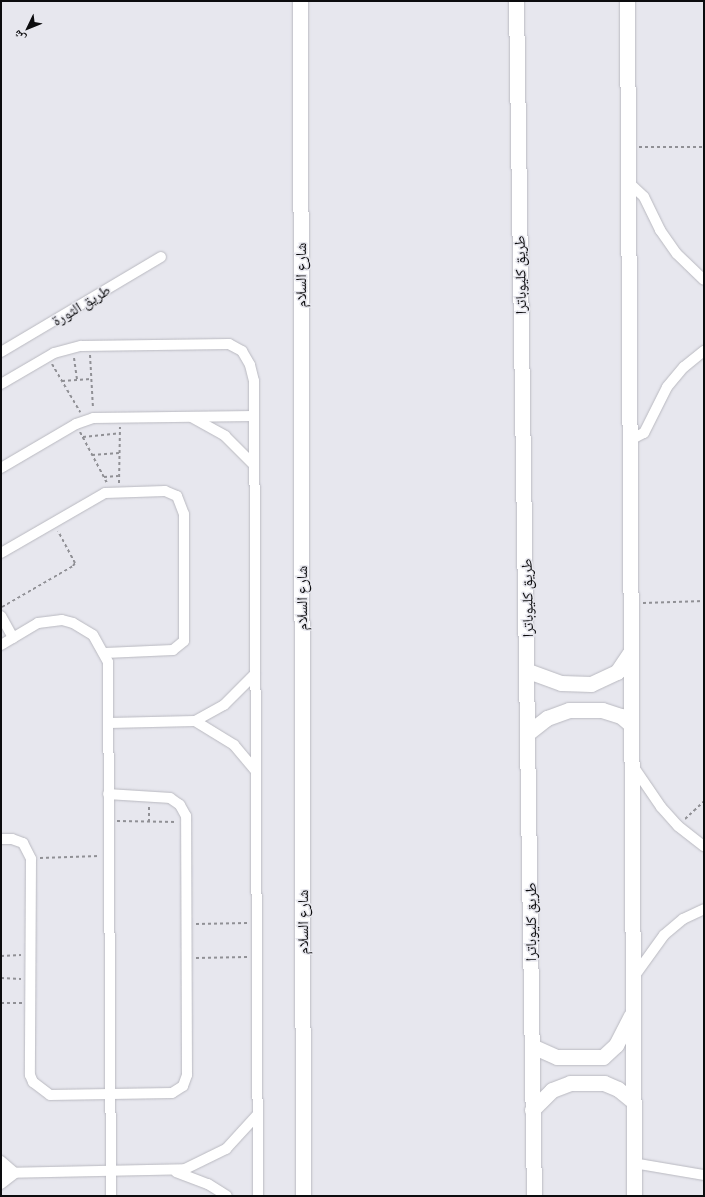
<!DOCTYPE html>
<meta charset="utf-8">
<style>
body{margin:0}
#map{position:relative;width:705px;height:1197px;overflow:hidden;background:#e7e7ee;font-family:"PT Sans Narrow","Noto Naskh Arabic",sans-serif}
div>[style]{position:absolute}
.path>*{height:2px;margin-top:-1px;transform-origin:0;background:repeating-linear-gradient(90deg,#909095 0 3px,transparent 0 6px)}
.roads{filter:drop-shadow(0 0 1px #b9b9c0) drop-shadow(0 0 1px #b9b9c0)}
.street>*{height:10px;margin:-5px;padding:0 5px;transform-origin:5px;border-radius:5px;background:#fff}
.secondary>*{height:15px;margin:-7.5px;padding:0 7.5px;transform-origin:7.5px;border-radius:7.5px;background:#fff}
span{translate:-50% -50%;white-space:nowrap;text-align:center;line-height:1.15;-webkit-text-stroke:3px #e7e7ee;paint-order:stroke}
.street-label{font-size:15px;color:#0c0c0e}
.frame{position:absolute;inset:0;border:2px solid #0c0c0e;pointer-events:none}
.north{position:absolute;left:8px;top:8px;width:40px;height:40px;-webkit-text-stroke:3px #e7e7ee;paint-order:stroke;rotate:227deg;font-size:11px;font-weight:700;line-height:16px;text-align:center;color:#0c0c0e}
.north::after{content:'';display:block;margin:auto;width:14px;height:18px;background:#0c0c0e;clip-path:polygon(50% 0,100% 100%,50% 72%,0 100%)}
</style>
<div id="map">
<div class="path">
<i style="left:639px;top:147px;width:65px"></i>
<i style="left:90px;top:355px;width:54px;rotate:86.8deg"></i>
<i style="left:74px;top:358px;width:22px;rotate:82deg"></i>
<i style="left:52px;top:364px;width:56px;rotate:59.7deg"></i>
<i style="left:62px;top:381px;width:29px;rotate:-4deg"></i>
<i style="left:80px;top:432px;width:58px;rotate:62.1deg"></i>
<i style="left:83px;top:437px;width:37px;rotate:-6deg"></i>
<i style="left:92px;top:455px;width:27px;rotate:-4deg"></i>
<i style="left:104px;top:477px;width:14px;rotate:-4deg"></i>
<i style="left:119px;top:483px;width:56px;rotate:-89deg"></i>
<i style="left:643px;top:603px;width:61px;rotate:-1.9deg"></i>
<i style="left:2px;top:607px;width:82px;rotate:-30deg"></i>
<i style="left:73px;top:566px;width:4px;rotate:-56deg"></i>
<i style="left:75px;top:563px;width:36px;rotate:-118deg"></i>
<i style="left:685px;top:819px;width:26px;rotate:-43deg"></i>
<i style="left:117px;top:821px;width:60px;rotate:1deg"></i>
<i style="left:149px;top:822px;width:15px;rotate:-90deg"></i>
<i style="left:40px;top:858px;width:59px;rotate:-1.9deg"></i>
<i style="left:196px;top:924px;width:51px;rotate:-1.1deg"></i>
<i style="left:1px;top:956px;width:20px;rotate:-3deg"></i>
<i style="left:196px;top:958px;width:51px;rotate:-1.1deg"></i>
<i style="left:1px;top:978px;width:20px;rotate:3deg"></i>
<i style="left:1px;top:1003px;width:21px"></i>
</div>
<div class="roads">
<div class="street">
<i style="left:627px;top:181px;width:23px;rotate:43deg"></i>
<i style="left:644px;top:197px;width:37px;rotate:64deg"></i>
<i style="left:660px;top:230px;width:29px;rotate:55deg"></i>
<i style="left:677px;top:254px;width:37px;rotate:44deg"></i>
<i style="left:1px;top:352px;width:186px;rotate:-30.7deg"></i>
<i style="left:1px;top:384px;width:61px;rotate:-30.3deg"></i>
<i style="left:54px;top:353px;width:28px;rotate:-15deg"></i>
<i style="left:81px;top:346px;width:148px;rotate:-0.8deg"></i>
<i style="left:229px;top:344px;width:15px;rotate:28deg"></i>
<i style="left:242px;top:351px;width:16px;rotate:60deg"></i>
<i style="left:250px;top:365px;width:16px;rotate:76deg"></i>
<i style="left:254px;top:381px;width:815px;rotate:89.72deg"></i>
<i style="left:193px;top:418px;width:37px;rotate:29deg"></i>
<i style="left:225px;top:436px;width:41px;rotate:45deg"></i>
<i style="left:628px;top:441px;width:18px;rotate:-27deg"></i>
<i style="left:644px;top:433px;width:51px;rotate:-63.4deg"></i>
<i style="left:667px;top:387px;width:26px;rotate:-50deg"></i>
<i style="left:684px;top:367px;width:26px;rotate:-39deg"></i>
<i style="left:1px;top:468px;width:87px;rotate:-30.4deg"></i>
<i style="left:76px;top:424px;width:18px;rotate:-19deg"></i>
<i style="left:93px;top:418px;width:161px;rotate:-0.7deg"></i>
<i style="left:1px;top:553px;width:120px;rotate:-30deg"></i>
<i style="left:105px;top:493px;width:60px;rotate:-1.9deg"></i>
<i style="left:165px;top:491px;width:13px;rotate:23deg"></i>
<i style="left:177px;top:496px;width:19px;rotate:69deg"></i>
<i style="left:184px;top:514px;width:127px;rotate:90deg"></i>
<i style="left:184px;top:641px;width:14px;rotate:141deg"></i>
<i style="left:173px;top:650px;width:68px;rotate:177.5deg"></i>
<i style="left:1px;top:616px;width:25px;rotate:61deg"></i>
<i style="left:1px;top:645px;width:43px;rotate:-30.7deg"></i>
<i style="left:38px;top:623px;width:24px;rotate:-7deg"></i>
<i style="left:62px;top:620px;width:11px;rotate:15deg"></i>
<i style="left:73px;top:623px;width:23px;rotate:31deg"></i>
<i style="left:93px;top:635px;width:31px;rotate:61deg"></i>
<i style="left:108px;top:662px;width:534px;rotate:89.68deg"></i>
<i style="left:195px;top:721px;width:46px;rotate:31.6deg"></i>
<i style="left:234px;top:745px;width:34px;rotate:50deg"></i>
<i style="left:109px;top:723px;width:86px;rotate:-1.3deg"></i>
<i style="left:195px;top:721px;width:33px;rotate:-29deg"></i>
<i style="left:224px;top:705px;width:44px;rotate:-45deg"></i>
<i style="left:631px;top:763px;width:53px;rotate:55.7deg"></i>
<i style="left:661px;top:807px;width:25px;rotate:48deg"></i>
<i style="left:678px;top:826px;width:33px;rotate:38deg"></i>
<i style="left:1px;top:839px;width:11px"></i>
<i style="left:12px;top:839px;width:12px;rotate:20deg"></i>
<i style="left:23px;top:843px;width:18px;rotate:63deg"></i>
<i style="left:31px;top:859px;width:216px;rotate:90.3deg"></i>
<i style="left:30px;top:1075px;width:8px;rotate:67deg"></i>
<i style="left:33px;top:1082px;width:21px;rotate:37deg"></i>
<i style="left:50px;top:1095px;width:122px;rotate:-0.9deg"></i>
<i style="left:172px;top:1093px;width:13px;rotate:-32deg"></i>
<i style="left:183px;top:1086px;width:12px;rotate:-70deg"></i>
<i style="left:187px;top:1075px;width:259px;rotate:-90.2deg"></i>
<i style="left:186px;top:816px;width:13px;rotate:-119deg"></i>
<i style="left:180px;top:805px;width:12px;rotate:-145deg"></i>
<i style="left:170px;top:798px;width:62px;rotate:-176.3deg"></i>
<i style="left:633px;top:978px;width:53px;rotate:-54.2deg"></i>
<i style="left:664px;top:935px;width:25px;rotate:-40deg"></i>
<i style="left:683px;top:919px;width:23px;rotate:-25deg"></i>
<i style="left:1px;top:1161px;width:18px;rotate:41deg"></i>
<i style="left:15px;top:1173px;width:18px;rotate:142deg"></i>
<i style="left:633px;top:1163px;width:72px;rotate:9.6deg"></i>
<i style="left:176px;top:1172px;width:34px;rotate:21deg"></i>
<i style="left:208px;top:1184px;width:22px;rotate:32deg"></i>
<i style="left:1px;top:1173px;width:184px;rotate:-1.2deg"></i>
<i style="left:185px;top:1169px;width:46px;rotate:-26deg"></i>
<i style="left:226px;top:1149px;width:46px;rotate:-47.6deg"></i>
</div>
<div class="secondary">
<i style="left:300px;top:1px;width:1195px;rotate:89.86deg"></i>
<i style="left:516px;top:1px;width:1195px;rotate:89.14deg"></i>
<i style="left:627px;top:1px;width:1195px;rotate:89.66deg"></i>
<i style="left:528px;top:671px;width:35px;rotate:20deg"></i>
<i style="left:561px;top:683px;width:30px;rotate:2deg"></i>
<i style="left:591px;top:684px;width:29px;rotate:-25deg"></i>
<i style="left:617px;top:672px;width:22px;rotate:-56deg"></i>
<i style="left:529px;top:732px;width:23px;rotate:-38deg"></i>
<i style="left:547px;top:718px;width:23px;rotate:-20deg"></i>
<i style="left:569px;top:710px;width:33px"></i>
<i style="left:602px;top:710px;width:20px;rotate:18deg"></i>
<i style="left:621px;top:716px;width:11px;rotate:41deg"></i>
<i style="left:532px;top:1046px;width:27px;rotate:24deg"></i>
<i style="left:557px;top:1057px;width:46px"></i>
<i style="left:603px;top:1057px;width:18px;rotate:-43deg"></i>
<i style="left:616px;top:1045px;width:33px;rotate:-63deg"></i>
<i style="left:532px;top:1110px;width:28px;rotate:-45deg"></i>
<i style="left:552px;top:1090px;width:19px;rotate:-21deg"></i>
<i style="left:570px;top:1083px;width:34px"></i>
<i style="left:604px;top:1083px;width:15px;rotate:23deg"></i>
<i style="left:618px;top:1089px;width:19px;rotate:39deg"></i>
</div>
</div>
<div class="street-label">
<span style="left:301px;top:275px;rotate:-90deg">شارع السلام</span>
<span style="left:520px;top:275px;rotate:-91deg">طريق كليوباترا</span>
<span style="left:81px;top:305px;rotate:-31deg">طريق الثورة</span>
<span style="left:302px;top:598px;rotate:-90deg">شارع السلام</span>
<span style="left:527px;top:598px;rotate:-91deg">طريق كليوباترا</span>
<span style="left:303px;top:922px;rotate:-90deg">شارع السلام</span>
<span style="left:531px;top:922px;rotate:-90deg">طريق كليوباترا</span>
</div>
<div class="frame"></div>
<div class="north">ش</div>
</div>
